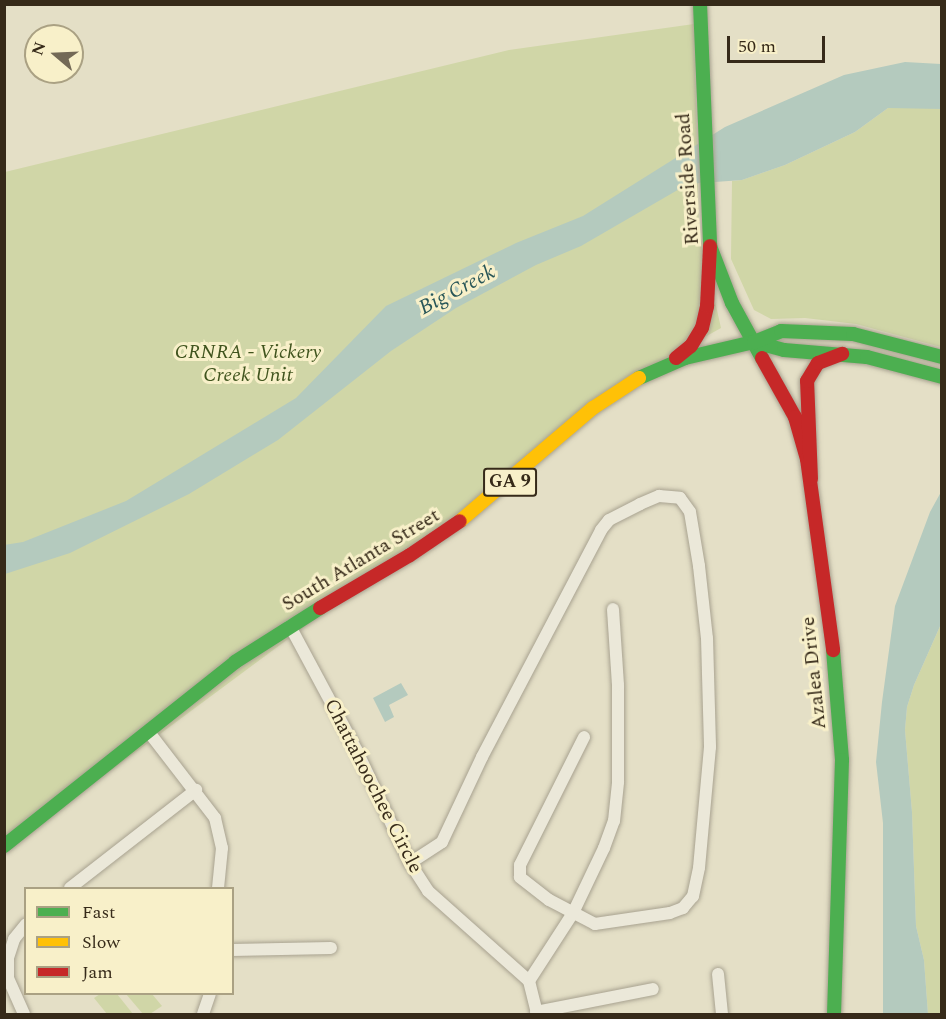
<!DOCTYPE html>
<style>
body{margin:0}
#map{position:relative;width:946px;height:1019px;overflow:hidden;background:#e4dfc6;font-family:Spectral,serif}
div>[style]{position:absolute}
.green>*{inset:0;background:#d0d6a7}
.water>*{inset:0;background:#b4cabe}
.roads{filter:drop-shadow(0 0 2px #a8a290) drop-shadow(0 0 2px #a8a290)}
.street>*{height:12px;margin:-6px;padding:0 6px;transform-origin:6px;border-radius:6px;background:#ebe8d9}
.fast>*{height:14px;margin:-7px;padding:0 7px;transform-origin:7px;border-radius:7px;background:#4caf50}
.slow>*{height:14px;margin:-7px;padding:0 7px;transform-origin:7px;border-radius:7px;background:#ffc107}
.jam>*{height:14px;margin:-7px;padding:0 7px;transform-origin:7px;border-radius:7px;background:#c62828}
span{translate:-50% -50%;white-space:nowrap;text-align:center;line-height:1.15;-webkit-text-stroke:6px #f8f0c9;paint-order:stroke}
.shield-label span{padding:2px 4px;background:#f8f0c9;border:2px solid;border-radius:4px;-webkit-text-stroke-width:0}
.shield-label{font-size:18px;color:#362a19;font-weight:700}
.street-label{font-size:20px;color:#362a19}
.park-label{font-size:20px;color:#40541e;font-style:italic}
.water-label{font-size:21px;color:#275557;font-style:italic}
.frame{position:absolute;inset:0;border:6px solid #362a19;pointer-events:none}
.legend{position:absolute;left:24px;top:887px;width:210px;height:108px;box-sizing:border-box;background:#f8f0c9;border:2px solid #aaa183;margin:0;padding:8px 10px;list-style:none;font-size:18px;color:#362a19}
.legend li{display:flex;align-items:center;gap:12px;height:30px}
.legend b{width:30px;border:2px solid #aaa183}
.north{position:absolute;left:24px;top:24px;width:60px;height:60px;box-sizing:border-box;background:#f8f0c9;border:2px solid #aaa183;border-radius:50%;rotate:289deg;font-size:16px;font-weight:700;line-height:24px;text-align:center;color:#362a19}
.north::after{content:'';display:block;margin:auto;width:21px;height:27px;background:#736956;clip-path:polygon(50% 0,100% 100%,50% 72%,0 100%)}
.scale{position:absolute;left:727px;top:36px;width:98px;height:27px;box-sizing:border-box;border:3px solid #362a19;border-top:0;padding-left:8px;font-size:18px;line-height:21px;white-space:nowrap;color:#362a19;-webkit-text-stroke:4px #f8f0c9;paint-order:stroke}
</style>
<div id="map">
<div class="green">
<i style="clip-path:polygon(694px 24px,699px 230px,721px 328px,667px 358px,5px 849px,5px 172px,509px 50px)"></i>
<i style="clip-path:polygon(922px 107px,941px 109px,941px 347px,856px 324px,805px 318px,771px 319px,754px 310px,731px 259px,732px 181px,742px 180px,785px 165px,855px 132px,888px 108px)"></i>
<i style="clip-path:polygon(941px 624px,941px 1014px,928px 1014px,924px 960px,916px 926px,912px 812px,905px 730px,907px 707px,914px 685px)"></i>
<i style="clip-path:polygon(100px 994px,117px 994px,133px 1014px,107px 1014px,94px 998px)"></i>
<i style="clip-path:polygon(126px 994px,152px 994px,162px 1006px,150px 1014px,143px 1014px)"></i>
</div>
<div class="water">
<i style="clip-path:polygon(905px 62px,941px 64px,941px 109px,888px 108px,855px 132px,785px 165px,742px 180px,688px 184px,581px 246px,536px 265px,456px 308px,391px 351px,278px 440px,189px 494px,70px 553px,5px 574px,4px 545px,23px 542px,126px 501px,296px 398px,386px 306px,516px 243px,583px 216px,725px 127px,844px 75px)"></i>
<i style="clip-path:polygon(941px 492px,941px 624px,914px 685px,907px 707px,905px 730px,912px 812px,916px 926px,924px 960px,928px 1014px,883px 1014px,883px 823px,876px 762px,882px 702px,895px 606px,930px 512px)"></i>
<i style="clip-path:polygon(401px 683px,408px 695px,389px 705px,394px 717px,385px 722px,373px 698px)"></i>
</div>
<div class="roads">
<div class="street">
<i style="left:290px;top:626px;width:142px;rotate:61.8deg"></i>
<i style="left:357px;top:751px;width:124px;rotate:64.7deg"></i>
<i style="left:410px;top:863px;width:33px;rotate:57deg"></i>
<i style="left:428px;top:891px;width:135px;rotate:41.7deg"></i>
<i style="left:529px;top:981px;width:34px;rotate:76deg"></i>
<i style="left:148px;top:731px;width:110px;rotate:52.4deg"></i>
<i style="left:215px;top:818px;width:31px;rotate:77deg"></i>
<i style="left:222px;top:848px;width:40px;rotate:95.7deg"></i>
<i style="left:410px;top:863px;width:38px;rotate:-33deg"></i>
<i style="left:442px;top:842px;width:94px;rotate:-64.8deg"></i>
<i style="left:482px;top:757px;width:256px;rotate:-62.3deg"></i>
<i style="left:601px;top:530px;width:13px;rotate:-51deg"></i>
<i style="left:609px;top:520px;width:35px;rotate:-27deg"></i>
<i style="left:640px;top:504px;width:21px;rotate:-23deg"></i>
<i style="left:659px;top:496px;width:21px;rotate:5deg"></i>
<i style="left:680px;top:498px;width:17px;rotate:54deg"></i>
<i style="left:690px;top:512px;width:55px;rotate:80.5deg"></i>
<i style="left:699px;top:566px;width:72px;rotate:83.7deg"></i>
<i style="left:707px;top:638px;width:109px;rotate:88.4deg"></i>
<i style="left:710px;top:747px;width:121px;rotate:95.2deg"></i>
<i style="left:699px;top:868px;width:29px;rotate:102deg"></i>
<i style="left:693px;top:896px;width:16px;rotate:130deg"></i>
<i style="left:683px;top:908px;width:14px;rotate:159deg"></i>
<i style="left:670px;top:913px;width:76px;rotate:171.7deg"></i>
<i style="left:595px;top:924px;width:52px;rotate:-152.4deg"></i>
<i style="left:549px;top:900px;width:37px;rotate:-142deg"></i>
<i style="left:520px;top:877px;width:12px;rotate:-90deg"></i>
<i style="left:520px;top:865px;width:143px;rotate:-63.4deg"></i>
<i style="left:70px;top:888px;width:160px;rotate:-37.9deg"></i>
<i style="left:232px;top:950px;width:99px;rotate:-1.2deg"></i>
<i style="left:718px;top:974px;width:40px;rotate:84.3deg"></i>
<i style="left:529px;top:981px;width:81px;rotate:-57.1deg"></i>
<i style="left:573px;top:913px;width:72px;rotate:-64.5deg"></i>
<i style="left:604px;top:848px;width:29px;rotate:-70deg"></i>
<i style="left:614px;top:821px;width:39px;rotate:-84deg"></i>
<i style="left:618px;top:782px;width:97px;rotate:-90deg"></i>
<i style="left:618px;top:685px;width:76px;rotate:-93.8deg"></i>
<i style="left:536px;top:1012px;width:119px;rotate:-11.1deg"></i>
<i style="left:24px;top:1014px;width:39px;rotate:-114deg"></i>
<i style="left:8px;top:978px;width:20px;rotate:-90deg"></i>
<i style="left:8px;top:958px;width:20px;rotate:-72deg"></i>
<i style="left:14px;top:939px;width:19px;rotate:-51deg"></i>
<i style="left:203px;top:1014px;width:21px;rotate:-71deg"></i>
</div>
<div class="fast">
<i style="left:700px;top:4px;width:242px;rotate:87.6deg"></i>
<i style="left:710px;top:246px;width:61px;rotate:68.9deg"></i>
<i style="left:732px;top:303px;width:63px;rotate:61.4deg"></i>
<i style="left:754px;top:342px;width:31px;rotate:15deg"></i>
<i style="left:784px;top:350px;width:83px;rotate:4.8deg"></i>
<i style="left:867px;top:357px;width:78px;rotate:14.9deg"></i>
<i style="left:639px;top:378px;width:50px;rotate:-23.5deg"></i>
<i style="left:685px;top:358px;width:71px;rotate:-13.1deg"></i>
<i style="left:754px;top:342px;width:29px;rotate:-22deg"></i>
<i style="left:781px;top:331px;width:72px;rotate:2.4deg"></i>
<i style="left:853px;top:334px;width:92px;rotate:14.5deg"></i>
<i style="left:833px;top:650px;width:110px;rotate:85.3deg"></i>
<i style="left:842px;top:760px;width:254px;rotate:91.8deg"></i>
<i style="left:4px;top:846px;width:295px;rotate:-38.5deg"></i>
<i style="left:235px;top:662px;width:101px;rotate:-32.4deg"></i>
</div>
<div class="slow">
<i style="left:460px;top:521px;width:175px;rotate:-40.4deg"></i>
<i style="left:593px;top:408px;width:55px;rotate:-33.1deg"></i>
</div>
<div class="jam">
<i style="left:676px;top:358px;width:19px;rotate:-39deg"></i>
<i style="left:691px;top:346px;width:21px;rotate:-59deg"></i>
<i style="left:702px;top:328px;width:23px;rotate:-77deg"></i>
<i style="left:707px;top:306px;width:60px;rotate:-87.1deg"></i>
<i style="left:762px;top:358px;width:68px;rotate:60.8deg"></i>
<i style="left:795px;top:417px;width:44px;rotate:74.1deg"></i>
<i style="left:807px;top:459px;width:193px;rotate:82.2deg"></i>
<i style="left:811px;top:479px;width:98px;rotate:-92.3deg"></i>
<i style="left:807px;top:381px;width:21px;rotate:-59deg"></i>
<i style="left:818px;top:363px;width:26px;rotate:-21deg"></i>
<i style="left:320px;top:608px;width:104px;rotate:-30.5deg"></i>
<i style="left:410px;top:555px;width:60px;rotate:-34.2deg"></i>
</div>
</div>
<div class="shield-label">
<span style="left:510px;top:482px">GA 9</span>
</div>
<div class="street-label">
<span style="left:688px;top:179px;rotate:-94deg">Riverside Road</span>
<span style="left:361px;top:560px;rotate:-31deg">South Atlanta Street</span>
<span style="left:814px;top:673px;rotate:-96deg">Azalea Drive</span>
<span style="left:373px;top:786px;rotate:63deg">Chattahoochee Circle</span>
</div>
<div class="park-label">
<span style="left:248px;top:364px">CRNRA - Vickery<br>Creek Unit</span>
</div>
<div class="water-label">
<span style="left:457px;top:290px;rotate:-28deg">Big Creek</span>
</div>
<div class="frame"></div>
<ul class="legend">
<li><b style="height:8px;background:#4caf50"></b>Fast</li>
<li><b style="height:8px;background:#ffc107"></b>Slow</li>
<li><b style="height:8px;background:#c62828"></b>Jam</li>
</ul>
<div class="north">N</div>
<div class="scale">50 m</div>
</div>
